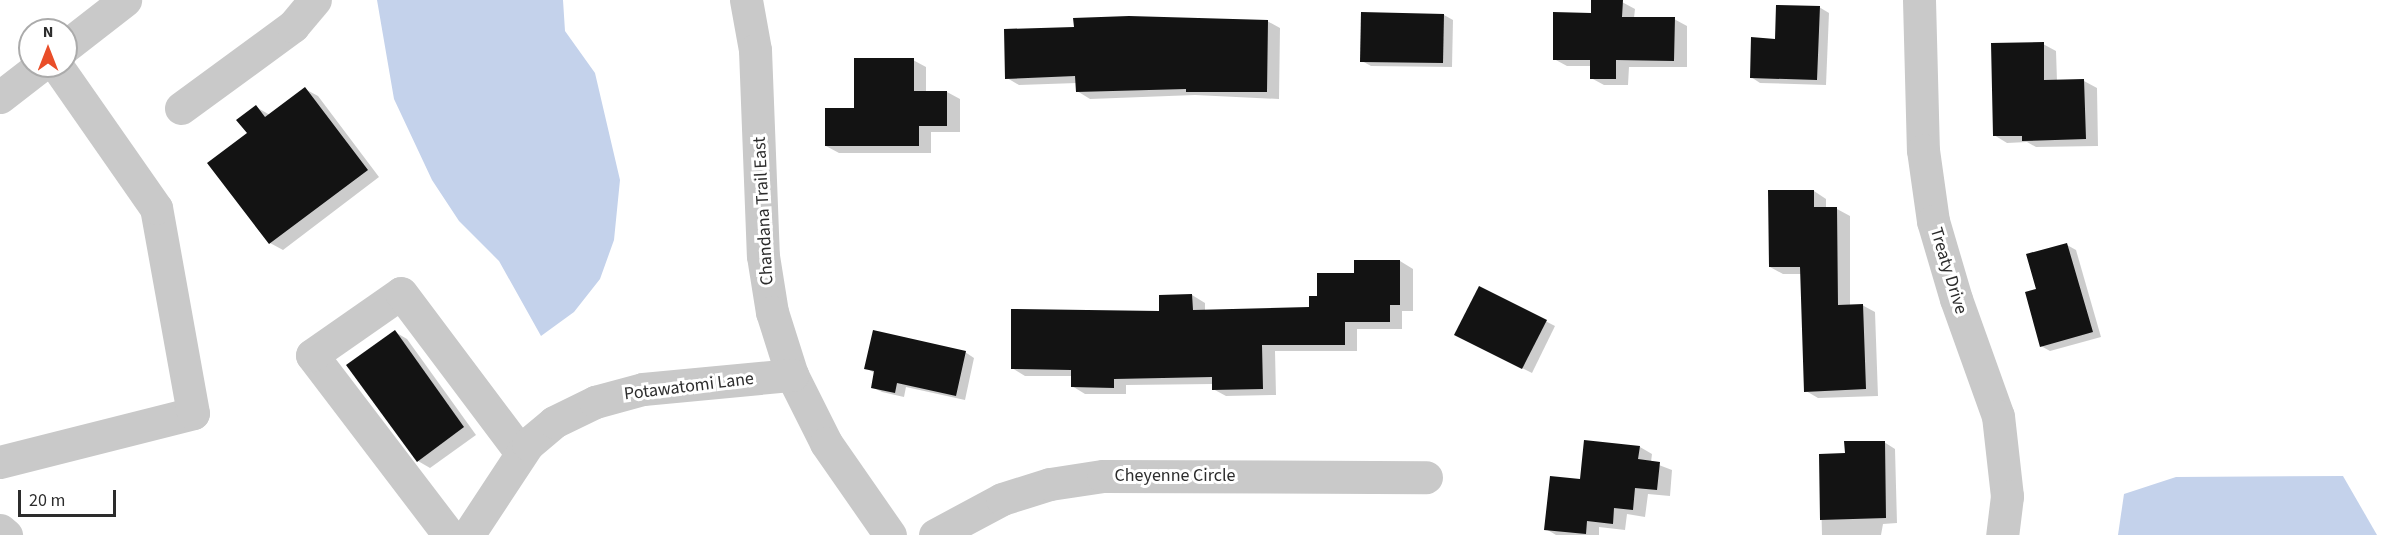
<!DOCTYPE html>
<style>
body{margin:0}
#map{position:relative;width:2390px;height:535px;overflow:hidden;background:#fff;font-family:"Source Sans 3",sans-serif}
div>[style]{position:absolute}
.water>*{inset:0;background:#c4d2eb}
.shadow>*{inset:0;background:#0003}
.building>*{inset:0;background:#131313}
.minor>*{height:33px;margin:-16.5px;padding:0 16.5px;transform-origin:16.5px;border-radius:16.5px;background:#c9c9c9}
span{translate:-50% -50%;white-space:nowrap;text-align:center;line-height:1.15;-webkit-text-stroke:6px #fff;paint-order:stroke}
.street-label{font-size:18px;color:#2c2c2c}
.north{position:absolute;left:18px;top:18px;width:60px;height:60px;box-sizing:border-box;background:#fff;border:2px solid #ababab;border-radius:50%;rotate:0deg;font-size:16px;font-weight:700;line-height:24px;text-align:center;color:#2c2c2c}
.north::after{content:'';display:block;margin:auto;width:21px;height:27px;background:#e94e29;clip-path:polygon(50% 0,100% 100%,50% 72%,0 100%)}
.scale{position:absolute;left:18px;top:490px;width:98px;height:27px;box-sizing:border-box;border:3px solid #2c2c2c;border-top:0;padding-left:8px;font-size:18px;line-height:21px;white-space:nowrap;color:#2c2c2c;-webkit-text-stroke:4px #fff;paint-order:stroke}
</style>
<div id="map">
<div class="water">
<i style="clip-path:polygon(377px 0,563px 0,565px 31px,595px 73px,620px 180px,614px 240px,600px 279px,574px 312px,541px 336px,499px 261px,459px 221px,432px 180px,394px 99px)"></i>
<i style="clip-path:polygon(2343px 476px,2377px 535px,2118px 535px,2124px 494px,2176px 477px)"></i>
</div>
<div class="shadow">
<i style="clip-path:polygon(1622px 2px,1635px 9px,1634px 18px,1674px 19px,1687px 26px,1687px 67px,1629px 67px,1628px 85px,1604px 85px,1591px 78px,1591px 66px,1567px 66px,1554px 59px,1592px 15px)"></i>
<i style="clip-path:polygon(1819px 7px,1829px 13px,1826px 85px,1760px 83px,1751px 77px,1776px 40px)"></i>
<i style="clip-path:polygon(1444px 15px,1453px 20px,1452px 67px,1371px 66px,1362px 61px)"></i>
<i style="clip-path:polygon(1267px 21px,1280px 28px,1279px 99px,1195px 95px,1090px 99px,1077px 91px,1077px 83px,1019px 85px,1007px 78px)"></i>
<i style="clip-path:polygon(2043px 44px,2056px 51px,2057px 81px,2084px 81px,2097px 88px,2098px 146px,2036px 147px,2027px 142px,2007px 143px,1994px 135px)"></i>
<i style="clip-path:polygon(913px 60px,926px 67px,926px 92px,947px 92px,960px 99px,960px 132px,931px 132px,931px 153px,839px 153px,826px 146px,856px 109px)"></i>
<i style="clip-path:polygon(305px 89px,318px 96px,379px 177px,283px 250px,270px 243px,249px 133px,256px 107px,270px 115px)"></i>
<i style="clip-path:polygon(1814px 191px,1826px 199px,1826px 209px,1837px 209px,1850px 216px,1850px 306px,1862px 305px,1875px 312px,1878px 396px,1818px 398px,1806px 391px,1802px 274px,1783px 274px,1770px 267px)"></i>
<i style="clip-path:polygon(2067px 245px,2076px 250px,2101px 337px,2050px 351px,2041px 346px,2037px 290px)"></i>
<i style="clip-path:polygon(1400px 261px,1413px 269px,1413px 311px,1402px 311px,1402px 329px,1357px 329px,1357px 351px,1275px 351px,1276px 395px,1226px 396px,1213px 389px,1213px 384px,1126px 385px,1126px 394px,1085px 394px,1072px 386px,1073px 376px,1025px 376px,1012px 368px,1160px 312px,1192px 295px,1205px 303px,1205px 311px,1310px 309px,1319px 298px,1355px 275px)"></i>
<i style="clip-path:polygon(1480px 288px,1555px 326px,1532px 373px,1465px 340px)"></i>
<i style="clip-path:polygon(395px 332px,407px 339px,476px 435px,430px 468px,418px 461px)"></i>
<i style="clip-path:polygon(965px 352px,974px 358px,965px 400px,906px 387px,904px 397px,882px 392px,872px 387px,876px 374px,866px 368px)"></i>
<i style="clip-path:polygon(1884px 442px,1895px 449px,1897px 523px,1883px 524px,1881px 535px,1822px 535px,1820px 456px,1846px 455px)"></i>
<i style="clip-path:polygon(1640px 447px,1652px 454px,1651px 462px,1672px 470px,1670px 496px,1648px 494px,1645px 517px,1627px 514px,1625px 530px,1599px 527px,1599px 535px,1556px 535px,1546px 529px,1581px 481px)"></i>
</div>
<div class="building">
<i style="clip-path:polygon(1591px 0,1623px 0,1622px 17px,1675px 17px,1674px 61px,1616px 60px,1616px 79px,1590px 79px,1590px 60px,1553px 60px,1553px 12px,1591px 13px)"></i>
<i style="clip-path:polygon(1776px 5px,1820px 6px,1817px 80px,1750px 78px,1751px 37px,1775px 39px)"></i>
<i style="clip-path:polygon(1361px 12px,1444px 14px,1443px 63px,1360px 62px)"></i>
<i style="clip-path:polygon(1129px 16px,1268px 20px,1267px 92px,1186px 92px,1186px 89px,1076px 92px,1075px 76px,1005px 79px,1004px 29px,1074px 27px,1073px 18px)"></i>
<i style="clip-path:polygon(2044px 42px,2044px 80px,2084px 79px,2086px 139px,2022px 141px,2022px 136px,1993px 136px,1991px 43px)"></i>
<i style="clip-path:polygon(854px 58px,914px 58px,914px 91px,947px 91px,947px 126px,919px 126px,919px 146px,825px 146px,825px 108px,854px 108px)"></i>
<i style="clip-path:polygon(305px 87px,368px 170px,269px 244px,207px 163px,247px 133px,236px 120px,256px 105px,265px 117px)"></i>
<i style="clip-path:polygon(1768px 190px,1814px 190px,1814px 207px,1837px 207px,1838px 305px,1863px 304px,1866px 389px,1804px 392px,1800px 267px,1769px 267px)"></i>
<i style="clip-path:polygon(2067px 243px,2093px 332px,2040px 347px,2025px 292px,2036px 289px,2026px 254px)"></i>
<i style="clip-path:polygon(1354px 260px,1400px 260px,1400px 305px,1390px 305px,1390px 322px,1345px 322px,1345px 345px,1262px 345px,1263px 389px,1212px 390px,1212px 377px,1114px 379px,1114px 388px,1071px 387px,1071px 370px,1011px 369px,1011px 309px,1159px 311px,1159px 295px,1192px 294px,1193px 310px,1309px 307px,1309px 296px,1317px 296px,1317px 273px,1354px 273px)"></i>
<i style="clip-path:polygon(1479px 286px,1547px 320px,1522px 369px,1454px 335px)"></i>
<i style="clip-path:polygon(395px 330px,464px 427px,417px 462px,346px 365px)"></i>
<i style="clip-path:polygon(873px 330px,966px 351px,956px 396px,897px 383px,895px 393px,871px 388px,874px 371px,864px 369px)"></i>
<i style="clip-path:polygon(1584px 440px,1640px 446px,1638px 459px,1660px 462px,1657px 490px,1635px 488px,1633px 510px,1614px 508px,1613px 524px,1587px 521px,1586px 534px,1544px 530px,1550px 476px,1580px 479px)"></i>
<i style="clip-path:polygon(1844px 441px,1885px 441px,1886px 518px,1820px 520px,1819px 454px,1845px 453px)"></i>
</div>
<div class="minor">
<i style="left:746px;top:0;width:51px;rotate:79.8deg"></i>
<i style="left:755px;top:50px;width:206px;rotate:87.8deg"></i>
<i style="left:763px;top:256px;width:57px;rotate:80.9deg"></i>
<i style="left:772px;top:312px;width:66px;rotate:72.4deg"></i>
<i style="left:792px;top:375px;width:76px;rotate:63.4deg"></i>
<i style="left:826px;top:443px;width:112px;rotate:55.2deg"></i>
<i style="left:1919px;top:0;width:150px;rotate:88.5deg"></i>
<i style="left:1923px;top:150px;width:72px;rotate:82deg"></i>
<i style="left:1933px;top:221px;width:81px;rotate:73.6deg"></i>
<i style="left:1956px;top:299px;width:124px;rotate:70.3deg"></i>
<i style="left:1998px;top:416px;width:81px;rotate:83.6deg"></i>
<i style="left:2007px;top:496px;width:39px;rotate:97deg"></i>
<i style="left:66px;top:46px;width:75px;rotate:-37.9deg"></i>
<i style="left:0;top:97px;width:51px;rotate:-37.8deg"></i>
<i style="left:181px;top:108px;width:139px;rotate:-36.2deg"></i>
<i style="left:293px;top:26px;width:34px;rotate:-50deg"></i>
<i style="left:0;top:462px;width:199px;rotate:-14.2deg"></i>
<i style="left:193px;top:413px;width:208px;rotate:-100.2deg"></i>
<i style="left:156px;top:208px;width:173px;rotate:-124.9deg"></i>
<i style="left:0;top:530px;width:8px;rotate:40deg"></i>
<i style="left:449px;top:535px;width:226px;rotate:-127.3deg"></i>
<i style="left:312px;top:355px;width:108px;rotate:-34.9deg"></i>
<i style="left:401px;top:293px;width:200px;rotate:53.1deg"></i>
<i style="left:468px;top:535px;width:109px;rotate:-56.6deg"></i>
<i style="left:528px;top:444px;width:34px;rotate:-40deg"></i>
<i style="left:554px;top:422px;width:46px;rotate:-26deg"></i>
<i style="left:595px;top:402px;width:50px;rotate:-15.2deg"></i>
<i style="left:643px;top:389px;width:150px;rotate:-5.4deg"></i>
<i style="left:935px;top:535px;width:76px;rotate:-28.2deg"></i>
<i style="left:1002px;top:499px;width:50px;rotate:-17.4deg"></i>
<i style="left:1050px;top:484px;width:54px;rotate:-8.6deg"></i>
<i style="left:1103px;top:476px;width:323px;rotate:0.2deg"></i>
</div>
<div class="street-label">
<span style="left:764px;top:211px;rotate:-93deg">Chandana Trail East</span>
<span style="left:1948px;top:271px;rotate:73deg">Treaty Drive</span>
<span style="left:689px;top:387px;rotate:-7deg">Potawatomi Lane</span>
<span style="left:1175px;top:476px">Cheyenne Circle</span>
</div>
<div class="north">N</div>
<div class="scale">20 m</div>
</div>
